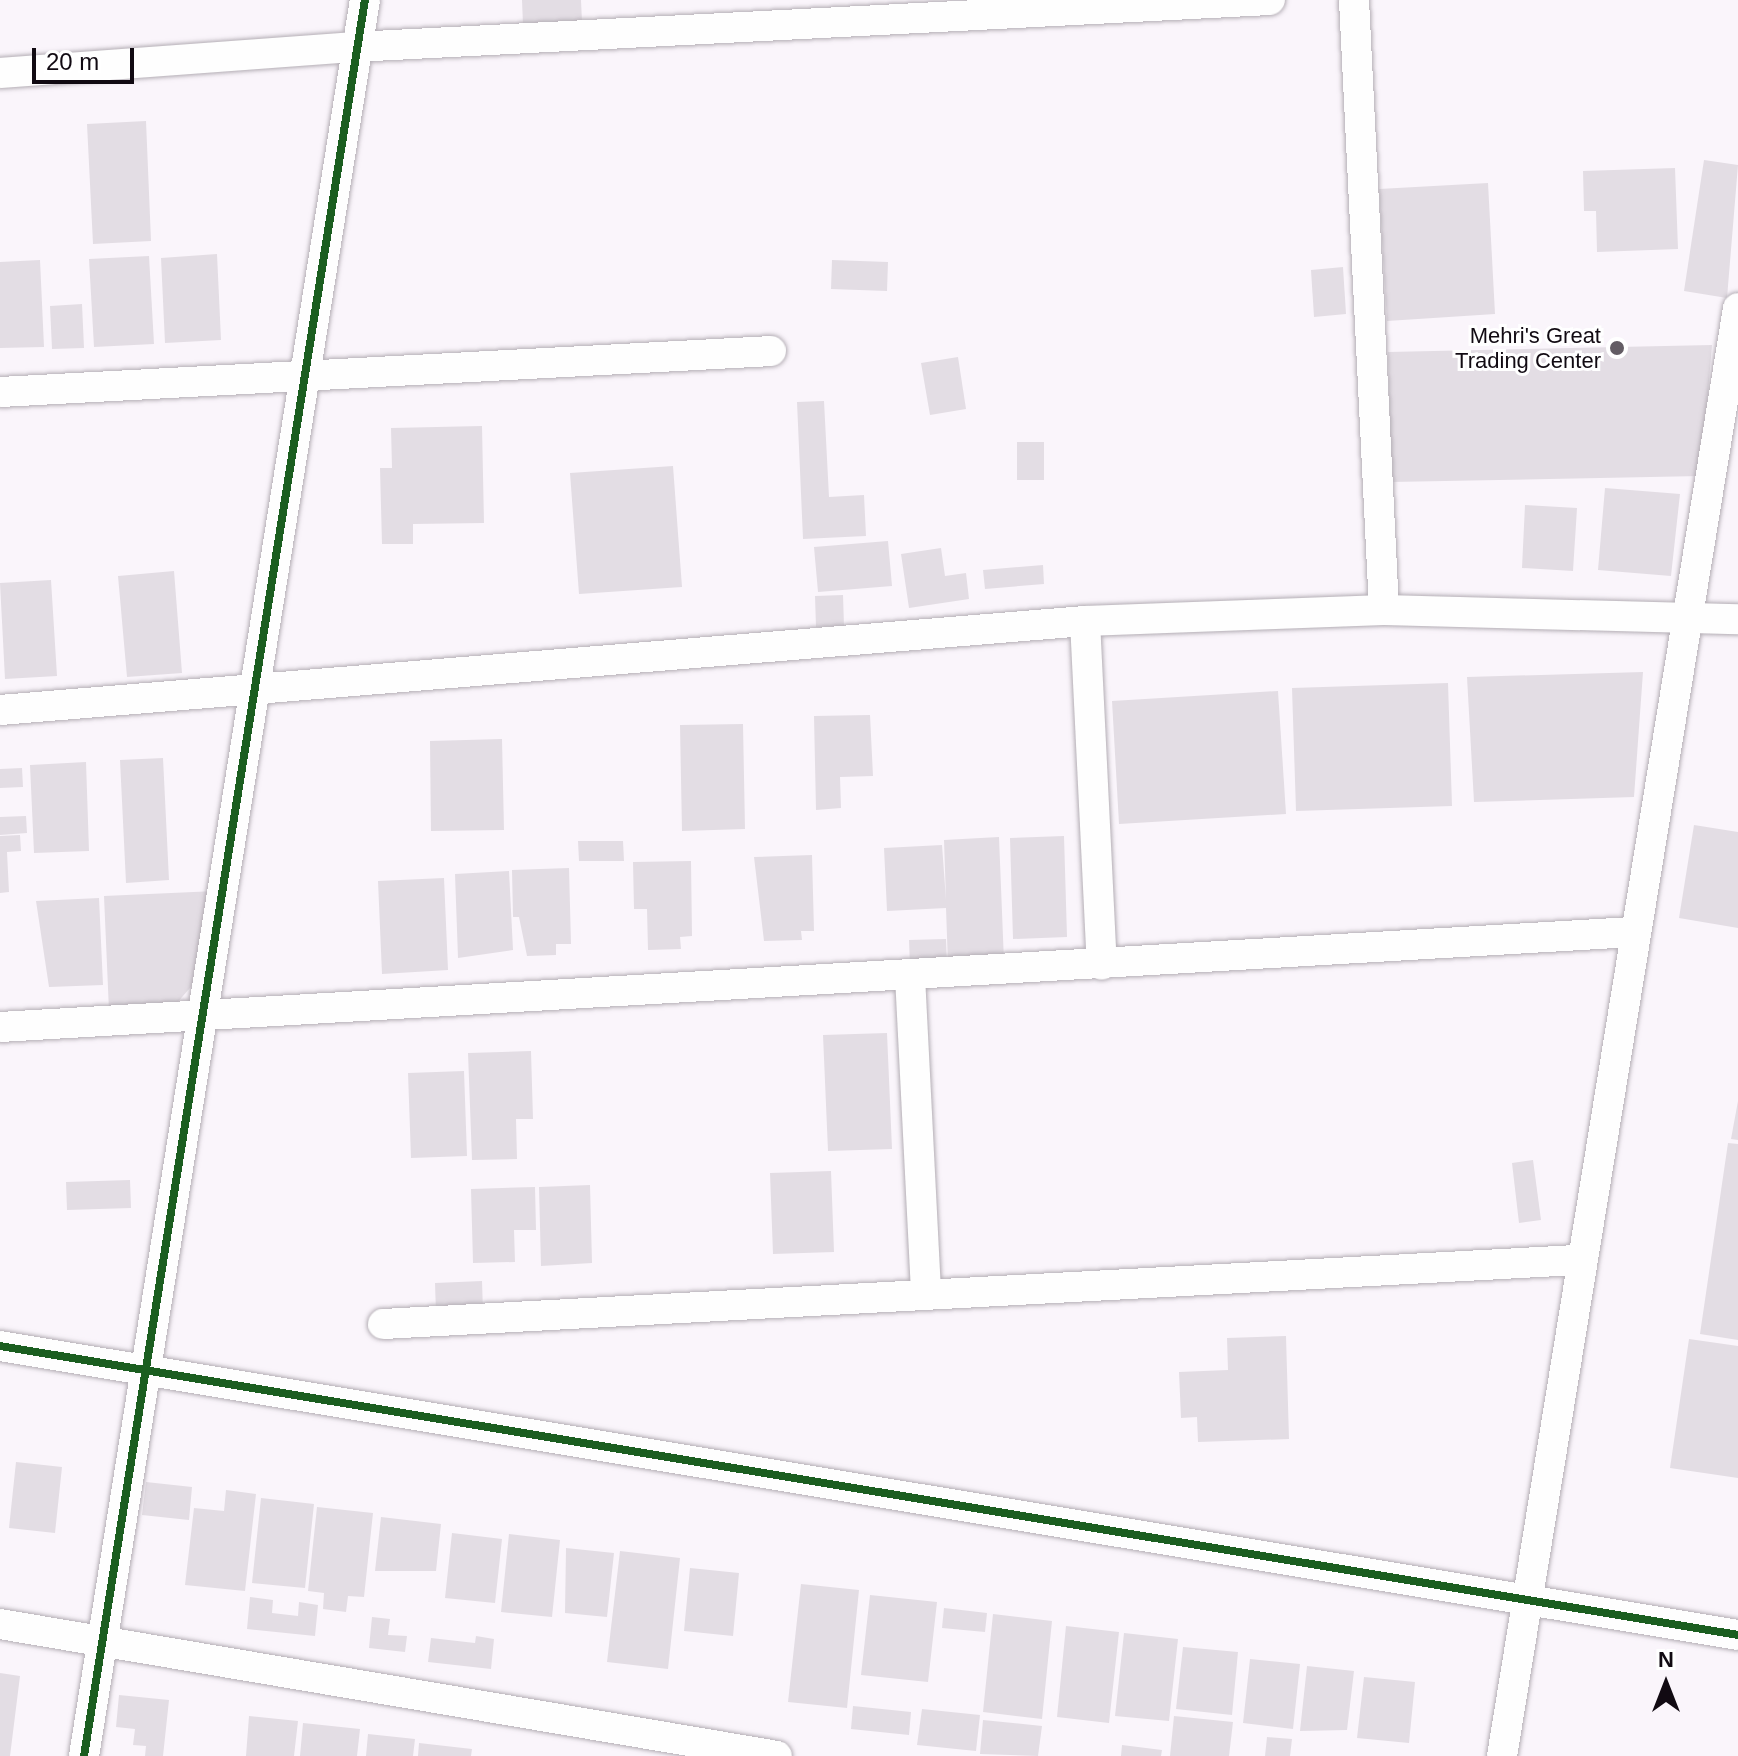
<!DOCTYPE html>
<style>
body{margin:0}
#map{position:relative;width:1738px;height:1756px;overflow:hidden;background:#faf5fb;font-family:Arial,sans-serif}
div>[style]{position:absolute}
.building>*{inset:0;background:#e3dde4}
.roads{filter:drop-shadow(0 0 2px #b4aeb5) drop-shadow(0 0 2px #b4aeb5)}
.minor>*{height:30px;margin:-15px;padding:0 15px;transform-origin:15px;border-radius:15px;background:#fefefe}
.cycleway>*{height:8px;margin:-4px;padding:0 4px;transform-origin:4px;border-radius:4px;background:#1b5e20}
.dots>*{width:22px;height:22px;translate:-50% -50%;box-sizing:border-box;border:4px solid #fff;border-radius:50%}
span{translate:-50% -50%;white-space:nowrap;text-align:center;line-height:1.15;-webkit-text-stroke:6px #fff;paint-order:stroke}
.poi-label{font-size:22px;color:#110a12}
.right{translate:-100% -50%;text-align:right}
.north{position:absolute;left:1626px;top:1644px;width:80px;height:80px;-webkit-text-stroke:6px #fff;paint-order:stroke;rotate:0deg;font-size:22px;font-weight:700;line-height:32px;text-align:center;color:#110a12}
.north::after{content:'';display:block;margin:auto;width:28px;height:36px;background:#110a12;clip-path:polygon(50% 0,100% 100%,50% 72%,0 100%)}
.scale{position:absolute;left:32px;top:48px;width:102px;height:36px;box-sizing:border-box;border:4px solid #110a12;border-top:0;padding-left:10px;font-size:24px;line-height:28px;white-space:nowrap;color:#110a12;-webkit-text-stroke:6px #fff;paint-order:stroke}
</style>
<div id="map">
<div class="building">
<i style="clip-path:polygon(522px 0,581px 0,582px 22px,523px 25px)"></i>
<i style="clip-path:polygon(146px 121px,151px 241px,93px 244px,87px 124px)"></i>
<i style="clip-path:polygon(1704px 160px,1738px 165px,1727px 298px,1684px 291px)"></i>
<i style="clip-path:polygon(1675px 168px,1678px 249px,1597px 252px,1596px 211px,1584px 211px,1583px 171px)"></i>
<i style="clip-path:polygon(1488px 183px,1495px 314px,1387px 321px,1379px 189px)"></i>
<i style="clip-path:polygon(217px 254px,221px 340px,165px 343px,161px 258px)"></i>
<i style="clip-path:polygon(149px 256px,154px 344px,94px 347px,89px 259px)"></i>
<i style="clip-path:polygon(40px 260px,44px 347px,0 348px,0 262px)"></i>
<i style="clip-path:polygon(832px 260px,888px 262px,887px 291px,831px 289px)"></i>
<i style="clip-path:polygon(1343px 267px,1346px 314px,1314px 317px,1311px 270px)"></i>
<i style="clip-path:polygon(82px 304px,84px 348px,52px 349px,50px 306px)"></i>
<i style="clip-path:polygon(1712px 345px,1701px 476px,1391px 482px,1388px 352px)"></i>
<i style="clip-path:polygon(958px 357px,966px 409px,930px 415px,921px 363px)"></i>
<i style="clip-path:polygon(824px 401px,829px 497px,864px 495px,866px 536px,803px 539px,797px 402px)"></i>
<i style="clip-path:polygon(482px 426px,484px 523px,413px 524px,413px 544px,382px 544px,380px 468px,392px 468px,391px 428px)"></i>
<i style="clip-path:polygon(1017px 442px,1044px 442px,1044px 480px,1017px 480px)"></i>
<i style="clip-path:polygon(673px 466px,682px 587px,579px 594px,570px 473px)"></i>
<i style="clip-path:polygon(1605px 488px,1680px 494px,1671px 576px,1598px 570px)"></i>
<i style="clip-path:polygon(1525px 505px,1577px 508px,1573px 571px,1522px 568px)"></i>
<i style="clip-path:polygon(888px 541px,892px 586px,818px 592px,814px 547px)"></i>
<i style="clip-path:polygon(941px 548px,945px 576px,966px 573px,969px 599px,909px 608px,901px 554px)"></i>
<i style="clip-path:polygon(1043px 565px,1044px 584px,985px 589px,983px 570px)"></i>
<i style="clip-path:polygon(174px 571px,182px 673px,127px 677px,118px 576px)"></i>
<i style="clip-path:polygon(51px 580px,57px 676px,5px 679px,0 583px)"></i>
<i style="clip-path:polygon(843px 595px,844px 626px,816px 627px,815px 596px)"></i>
<i style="clip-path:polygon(1643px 672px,1634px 797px,1474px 802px,1467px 677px)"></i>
<i style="clip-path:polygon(1448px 683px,1452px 806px,1296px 811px,1292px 688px)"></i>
<i style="clip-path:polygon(1278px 691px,1286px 814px,1119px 824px,1112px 701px)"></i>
<i style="clip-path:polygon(870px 715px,873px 776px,840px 777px,841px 808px,816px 810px,814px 716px)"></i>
<i style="clip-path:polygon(743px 724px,745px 829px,682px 831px,680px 725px)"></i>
<i style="clip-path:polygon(502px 739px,504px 830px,431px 831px,430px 741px)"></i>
<i style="clip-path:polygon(163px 758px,169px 880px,126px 883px,120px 760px)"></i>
<i style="clip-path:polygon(86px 762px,89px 851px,34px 853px,30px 765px)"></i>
<i style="clip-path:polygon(22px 768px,23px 787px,0 788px,0 769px)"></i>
<i style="clip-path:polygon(26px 816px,27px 833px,0 835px,0 817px)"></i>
<i style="clip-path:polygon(1694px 825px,1738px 832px,1738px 928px,1679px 918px)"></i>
<i style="clip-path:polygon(20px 835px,21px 851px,7px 852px,9px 892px,0 893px,0 836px)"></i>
<i style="clip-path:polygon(1064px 836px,1067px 937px,1013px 939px,1010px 838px)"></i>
<i style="clip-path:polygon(999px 837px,1004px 962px,948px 965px,946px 908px,887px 911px,884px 848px,942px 845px,946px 900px,944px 840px)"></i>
<i style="clip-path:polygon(578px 841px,623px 841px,624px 861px,579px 861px)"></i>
<i style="clip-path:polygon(812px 855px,814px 931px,801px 931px,802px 940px,764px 941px,754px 857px)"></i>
<i style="clip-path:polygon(691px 861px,692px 936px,680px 937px,681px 949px,648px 950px,647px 909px,634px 909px,633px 862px)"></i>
<i style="clip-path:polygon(569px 868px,571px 944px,556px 944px,556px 955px,527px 956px,519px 917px,513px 917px,512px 870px)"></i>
<i style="clip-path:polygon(509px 871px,513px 950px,458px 958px,455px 874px)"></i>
<i style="clip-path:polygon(444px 878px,448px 970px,382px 974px,378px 881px)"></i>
<i style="clip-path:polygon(216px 891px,203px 973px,176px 1004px,109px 1011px,104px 896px)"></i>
<i style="clip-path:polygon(99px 898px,103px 985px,49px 987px,36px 901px)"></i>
<i style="clip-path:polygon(946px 939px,947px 965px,910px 966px,909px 940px)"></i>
<i style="clip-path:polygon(887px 1033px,892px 1149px,828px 1151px,823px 1035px)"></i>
<i style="clip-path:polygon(531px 1051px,533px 1119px,516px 1119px,517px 1159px,472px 1160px,468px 1053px)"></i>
<i style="clip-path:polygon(464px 1071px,467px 1156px,411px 1158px,408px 1073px)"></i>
<i style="clip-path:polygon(1738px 1101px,1738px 1140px,1731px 1139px)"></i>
<i style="clip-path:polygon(1728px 1143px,1738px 1144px,1738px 1340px,1700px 1334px)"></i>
<i style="clip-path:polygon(1533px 1160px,1541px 1220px,1519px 1223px,1512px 1163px)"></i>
<i style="clip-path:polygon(831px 1171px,834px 1252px,773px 1254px,770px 1173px)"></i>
<i style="clip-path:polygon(130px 1180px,131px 1208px,67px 1210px,66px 1182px)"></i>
<i style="clip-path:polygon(590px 1185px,592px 1263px,541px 1266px,539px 1187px)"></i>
<i style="clip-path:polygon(535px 1187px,536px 1230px,514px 1230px,515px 1262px,473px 1263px,471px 1189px)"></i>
<i style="clip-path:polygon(482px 1281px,483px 1312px,436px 1313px,435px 1283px)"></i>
<i style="clip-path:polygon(1286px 1336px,1289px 1439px,1198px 1442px,1197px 1417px,1181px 1418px,1179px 1372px,1228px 1370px,1227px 1338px)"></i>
<i style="clip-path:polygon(1689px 1339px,1738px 1346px,1738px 1478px,1670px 1468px)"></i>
<i style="clip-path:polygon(16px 1462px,62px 1467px,55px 1533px,9px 1528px)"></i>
<i style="clip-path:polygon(146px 1482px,192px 1487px,189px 1520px,142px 1515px)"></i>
<i style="clip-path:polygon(226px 1490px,256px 1494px,245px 1591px,185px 1585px,194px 1508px,224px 1511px)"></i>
<i style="clip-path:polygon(261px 1498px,314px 1504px,305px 1588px,252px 1583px)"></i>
<i style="clip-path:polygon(317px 1507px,373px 1513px,364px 1597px,348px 1596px,346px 1612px,323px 1609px,324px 1593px,308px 1591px)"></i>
<i style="clip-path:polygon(381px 1517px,441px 1524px,436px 1571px,375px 1571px)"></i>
<i style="clip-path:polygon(452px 1533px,502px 1539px,495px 1603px,445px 1598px)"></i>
<i style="clip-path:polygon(509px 1534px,560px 1540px,552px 1617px,501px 1612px)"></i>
<i style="clip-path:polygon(566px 1548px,614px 1553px,607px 1617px,565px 1613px)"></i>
<i style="clip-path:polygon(620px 1551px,680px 1558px,668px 1669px,607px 1662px)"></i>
<i style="clip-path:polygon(690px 1568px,739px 1573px,733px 1636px,684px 1631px)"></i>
<i style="clip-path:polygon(801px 1584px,859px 1590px,847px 1708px,788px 1702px)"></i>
<i style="clip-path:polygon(870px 1595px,937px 1602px,928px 1682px,861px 1675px)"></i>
<i style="clip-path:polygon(250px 1597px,273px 1600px,272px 1613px,298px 1616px,299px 1602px,318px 1605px,315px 1636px,247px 1629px)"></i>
<i style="clip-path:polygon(944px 1608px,987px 1613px,985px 1632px,942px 1628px)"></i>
<i style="clip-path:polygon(993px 1614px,1052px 1621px,1042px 1719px,983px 1712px)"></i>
<i style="clip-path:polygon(372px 1617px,390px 1619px,388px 1635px,407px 1636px,405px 1652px,369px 1648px)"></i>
<i style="clip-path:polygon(1066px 1626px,1119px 1632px,1109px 1723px,1057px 1717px)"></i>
<i style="clip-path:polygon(1124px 1633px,1178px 1639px,1169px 1721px,1115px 1716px)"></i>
<i style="clip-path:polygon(476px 1636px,494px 1639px,491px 1669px,428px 1662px,431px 1638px,475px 1643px)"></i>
<i style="clip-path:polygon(1183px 1647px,1238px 1652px,1232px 1715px,1176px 1709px)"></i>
<i style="clip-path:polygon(1250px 1659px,1300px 1664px,1293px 1729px,1243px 1723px)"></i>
<i style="clip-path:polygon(1307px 1666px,1354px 1671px,1347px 1730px,1300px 1731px)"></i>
<i style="clip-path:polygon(0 1673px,20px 1676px,10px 1756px,0 1756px)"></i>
<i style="clip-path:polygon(1364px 1677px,1415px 1682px,1409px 1743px,1357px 1738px)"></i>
<i style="clip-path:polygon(119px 1695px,169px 1700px,163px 1756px,145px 1756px,146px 1746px,133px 1745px,135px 1729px,116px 1727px)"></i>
<i style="clip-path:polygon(853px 1706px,911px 1712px,909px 1735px,851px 1729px)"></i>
<i style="clip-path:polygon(922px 1709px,980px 1715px,976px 1751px,917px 1745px)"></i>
<i style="clip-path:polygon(249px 1716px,298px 1721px,294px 1756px,246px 1756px)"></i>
<i style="clip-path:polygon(1174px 1716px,1233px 1722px,1229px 1756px,1170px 1756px)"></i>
<i style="clip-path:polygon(983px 1720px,1042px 1726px,1038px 1756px,980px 1754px)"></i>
<i style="clip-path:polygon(303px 1723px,360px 1729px,357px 1756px,300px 1756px)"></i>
<i style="clip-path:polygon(368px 1734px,415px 1739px,413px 1756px,366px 1756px)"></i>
<i style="clip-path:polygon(1267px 1737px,1292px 1739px,1290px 1756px,1265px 1756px)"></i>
<i style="clip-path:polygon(419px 1743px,472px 1749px,471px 1756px,418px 1756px)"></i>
<i style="clip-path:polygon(1122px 1745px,1162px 1750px,1161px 1756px,1121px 1756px)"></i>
</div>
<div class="roads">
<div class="minor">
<i style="left:1354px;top:0;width:611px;rotate:87.18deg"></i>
<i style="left:0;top:73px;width:355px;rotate:-4.2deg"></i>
<i style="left:354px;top:47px;width:917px;rotate:-2.94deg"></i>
<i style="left:0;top:392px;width:772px;rotate:-3.04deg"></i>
<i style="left:1085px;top:621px;width:344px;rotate:87.2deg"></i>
<i style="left:0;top:710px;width:1089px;rotate:-4.69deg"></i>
<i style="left:1085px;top:621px;width:299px;rotate:-2.1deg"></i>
<i style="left:1384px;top:610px;width:354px;rotate:1.5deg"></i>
<i style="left:910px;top:976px;width:319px;rotate:87.1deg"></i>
<i style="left:0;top:1027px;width:1636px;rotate:-3.33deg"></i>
<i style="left:383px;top:1324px;width:1196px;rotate:-3.07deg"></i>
<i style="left:0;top:1346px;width:1762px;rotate:9.44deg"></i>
<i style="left:0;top:1624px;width:788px;rotate:9.64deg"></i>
<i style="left:84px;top:1756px;width:1778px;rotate:-80.91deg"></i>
<i style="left:1502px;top:1756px;width:1467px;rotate:-80.74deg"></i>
</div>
</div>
<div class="cycleway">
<i style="left:0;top:1346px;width:1762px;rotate:9.44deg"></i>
<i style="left:84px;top:1756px;width:1778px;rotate:-80.91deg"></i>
</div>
<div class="dots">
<i style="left:1617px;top:348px;background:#635c64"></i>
</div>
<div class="poi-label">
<span class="right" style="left:1601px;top:348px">Mehri's Great<br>Trading Center</span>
</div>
<div class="north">N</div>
<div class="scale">20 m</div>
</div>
